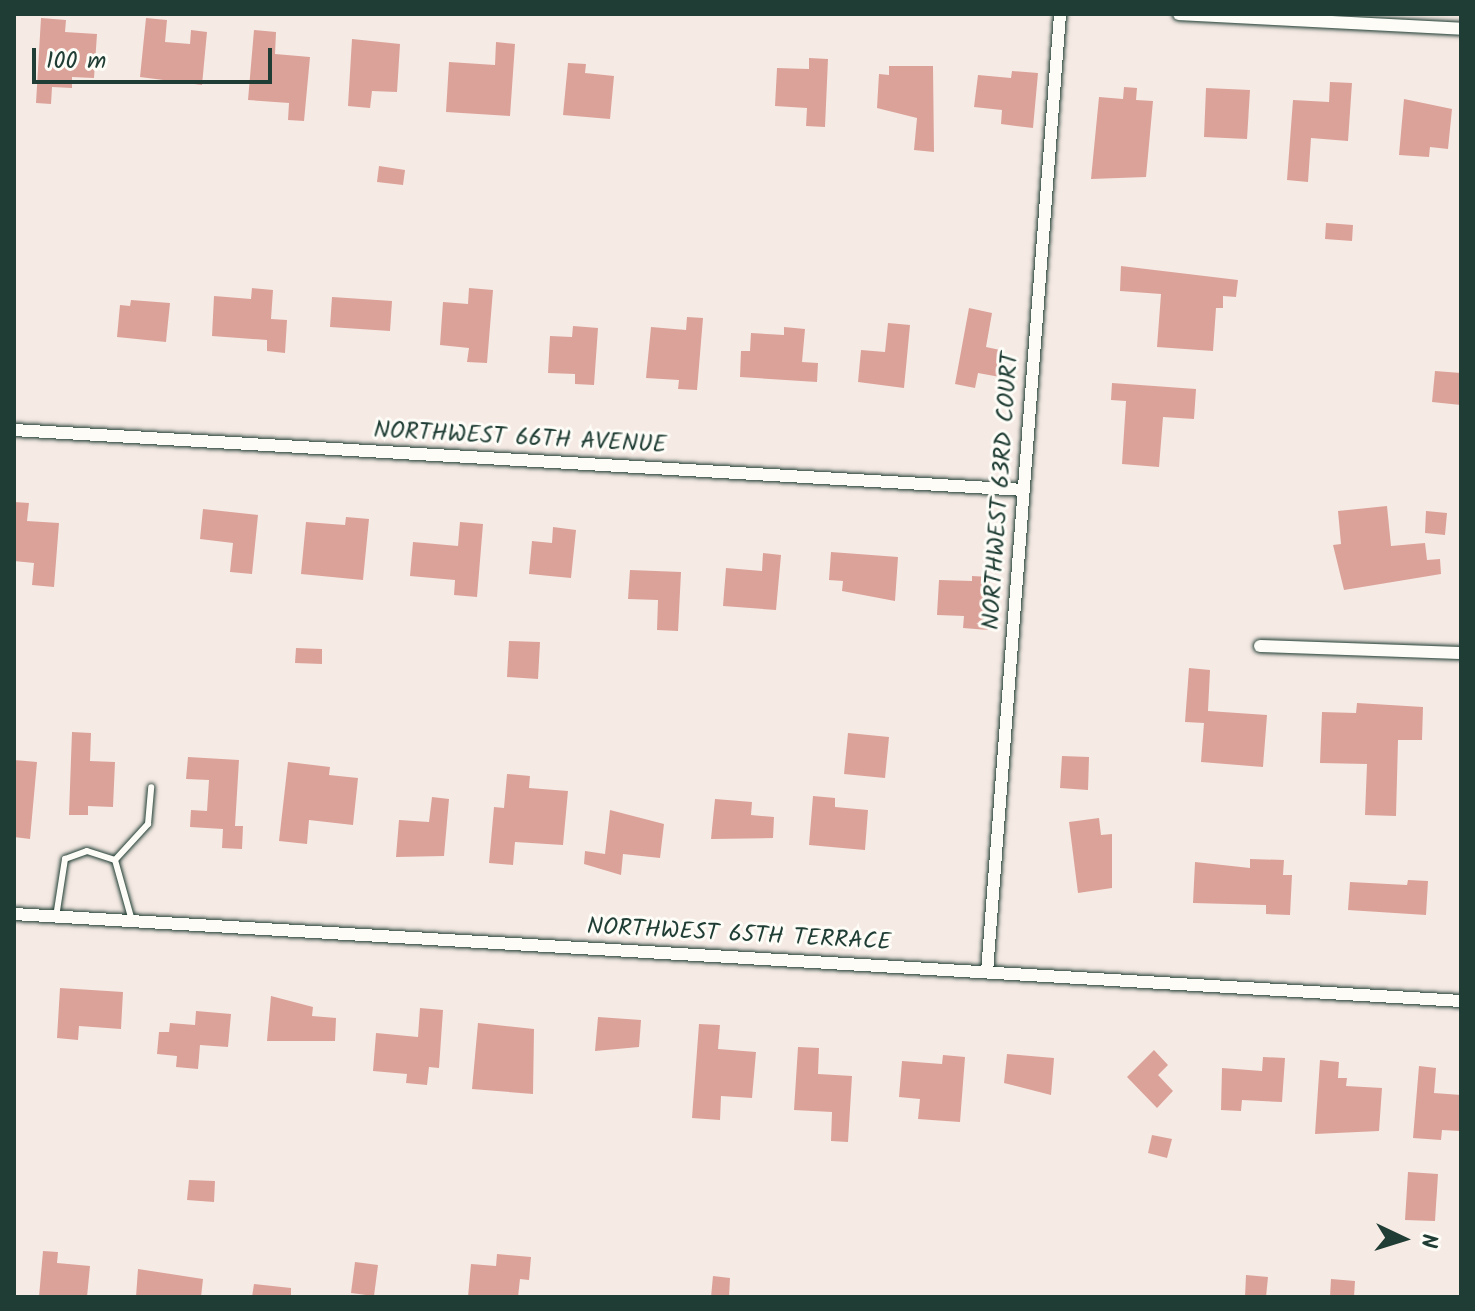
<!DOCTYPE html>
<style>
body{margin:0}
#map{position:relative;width:1475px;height:1311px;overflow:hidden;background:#f6eae4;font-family:Kalam,sans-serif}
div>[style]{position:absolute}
.building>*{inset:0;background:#dba299}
.roads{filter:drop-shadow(0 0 2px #1f3d34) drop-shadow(0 0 2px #1f3d34)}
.service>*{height:6px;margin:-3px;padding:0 3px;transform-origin:3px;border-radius:3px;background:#fdfcf7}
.minor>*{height:12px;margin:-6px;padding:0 6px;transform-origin:6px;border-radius:6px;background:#fdfcf7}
span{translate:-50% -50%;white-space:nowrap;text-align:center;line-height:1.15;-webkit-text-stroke:6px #fdfcf7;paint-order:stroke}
.street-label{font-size:24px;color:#1f3d34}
.frame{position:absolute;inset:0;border:16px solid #1f3d34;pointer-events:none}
.north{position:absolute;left:1363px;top:1199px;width:80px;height:80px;-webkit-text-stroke:6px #fdfcf7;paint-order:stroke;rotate:94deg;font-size:22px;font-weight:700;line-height:32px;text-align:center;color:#1f3d34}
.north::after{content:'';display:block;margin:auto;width:28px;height:36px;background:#1f3d34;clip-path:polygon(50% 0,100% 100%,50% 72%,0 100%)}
.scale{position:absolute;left:32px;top:48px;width:240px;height:36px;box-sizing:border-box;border:4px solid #1f3d34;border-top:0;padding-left:10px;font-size:24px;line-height:28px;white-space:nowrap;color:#1f3d34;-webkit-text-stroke:6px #fdfcf7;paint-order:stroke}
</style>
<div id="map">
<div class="building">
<i style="clip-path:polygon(41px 18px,66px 20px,65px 32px,97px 34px,94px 78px,72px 77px,72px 88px,52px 87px,51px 104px,36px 103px)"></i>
<i style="clip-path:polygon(146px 18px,167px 20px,165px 42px,190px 44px,191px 30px,207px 32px,202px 85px,140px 77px)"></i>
<i style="clip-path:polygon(254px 30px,276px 32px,275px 54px,310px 57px,304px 121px,288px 120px,289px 103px,248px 100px)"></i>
<i style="clip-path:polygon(352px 39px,400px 44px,397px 92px,372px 91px,370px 108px,348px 106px)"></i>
<i style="clip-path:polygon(496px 42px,515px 44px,510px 116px,446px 112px,449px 62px,495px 65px)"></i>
<i style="clip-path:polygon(809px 58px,828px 59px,825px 127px,806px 126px,807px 108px,775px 106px,777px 68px,809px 69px)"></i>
<i style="clip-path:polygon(568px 63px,586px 64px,585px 73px,614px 76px,610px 119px,563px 115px)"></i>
<i style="clip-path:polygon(889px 66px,933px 66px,934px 152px,914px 150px,917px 118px,877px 108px,879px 74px,889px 75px)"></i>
<i style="clip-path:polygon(1012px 71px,1038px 73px,1033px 128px,1001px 124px,1002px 110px,974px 107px,978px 75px,1011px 78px)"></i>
<i style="clip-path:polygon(1330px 82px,1352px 83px,1348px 141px,1311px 138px,1308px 182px,1287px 180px,1293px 100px,1329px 102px)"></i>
<i style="clip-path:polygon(1124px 87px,1137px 88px,1136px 100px,1153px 101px,1146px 177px,1091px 179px,1099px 97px,1123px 99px)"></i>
<i style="clip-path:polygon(1206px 88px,1250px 90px,1247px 139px,1204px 137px)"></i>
<i style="clip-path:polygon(1404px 99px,1452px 109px,1448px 149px,1430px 147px,1429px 157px,1399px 155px)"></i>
<i style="clip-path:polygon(379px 166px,405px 170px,403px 185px,377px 182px)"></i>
<i style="clip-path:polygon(1326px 223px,1353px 225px,1352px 241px,1325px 239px)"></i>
<i style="clip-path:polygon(1121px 266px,1238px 280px,1236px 297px,1223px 296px,1223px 308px,1216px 308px,1213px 351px,1157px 347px,1161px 294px,1120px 291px)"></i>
<i style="clip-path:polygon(252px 288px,273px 290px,271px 319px,287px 320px,285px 353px,267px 351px,267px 340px,212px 336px,214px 296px,251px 299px)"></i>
<i style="clip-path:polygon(469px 288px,493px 290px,487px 363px,467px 362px,469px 348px,440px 345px,443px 302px,468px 304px)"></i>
<i style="clip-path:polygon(332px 297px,392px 301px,390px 331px,330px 327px)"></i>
<i style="clip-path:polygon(131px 300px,170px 303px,166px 342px,117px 337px,120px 305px,130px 306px)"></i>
<i style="clip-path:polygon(969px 308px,992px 313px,986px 347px,1005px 351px,1000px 377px,978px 373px,975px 388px,955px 384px)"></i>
<i style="clip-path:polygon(687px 317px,703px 318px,697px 390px,678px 389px,679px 380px,646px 378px,651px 327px,686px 330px)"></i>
<i style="clip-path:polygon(888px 323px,910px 325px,904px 388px,858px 382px,861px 350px,885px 352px)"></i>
<i style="clip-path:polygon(573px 326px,598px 328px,594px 385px,575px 384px,575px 374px,548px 373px,550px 336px,572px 337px)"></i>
<i style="clip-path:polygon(784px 327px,805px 329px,802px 362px,818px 363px,817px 382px,740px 377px,741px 351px,750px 351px,751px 333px,784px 335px)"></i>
<i style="clip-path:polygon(1435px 371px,1461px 373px,1461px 405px,1432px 402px)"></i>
<i style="clip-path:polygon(1112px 383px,1196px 389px,1194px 419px,1163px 417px,1159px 467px,1122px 464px,1126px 401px,1111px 400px)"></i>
<i style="clip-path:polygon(14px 502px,29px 503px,27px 521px,59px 523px,54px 587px,32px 585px,34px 563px,14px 561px)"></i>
<i style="clip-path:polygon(1387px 506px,1391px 546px,1425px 543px,1427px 560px,1440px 559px,1441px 574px,1344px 590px,1333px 545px,1341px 544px,1338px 511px)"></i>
<i style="clip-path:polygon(203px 509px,258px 515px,252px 574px,230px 572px,233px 543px,200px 539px)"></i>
<i style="clip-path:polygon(1426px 511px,1447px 513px,1445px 535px,1425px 533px)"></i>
<i style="clip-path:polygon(346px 517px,369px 519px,363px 580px,301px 574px,306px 522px,345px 525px)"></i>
<i style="clip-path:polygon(460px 522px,483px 524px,477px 597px,454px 595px,455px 580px,410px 576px,413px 542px,458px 546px)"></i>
<i style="clip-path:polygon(553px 527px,576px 530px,571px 578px,529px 574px,532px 541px,552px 543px)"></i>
<i style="clip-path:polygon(831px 552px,898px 557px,895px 601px,842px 591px,843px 581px,829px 580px)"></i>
<i style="clip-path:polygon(763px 553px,781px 555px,776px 610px,723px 606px,726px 568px,762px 571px)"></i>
<i style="clip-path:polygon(630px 570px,681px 572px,678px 631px,657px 630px,658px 600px,628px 599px)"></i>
<i style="clip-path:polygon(972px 576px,990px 577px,988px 630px,963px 628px,964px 616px,937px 615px,939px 580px,972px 581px)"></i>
<i style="clip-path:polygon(509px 641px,540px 642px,538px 679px,507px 677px)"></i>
<i style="clip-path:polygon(296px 648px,322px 649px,322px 664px,295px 663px)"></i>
<i style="clip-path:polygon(1189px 668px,1210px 670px,1208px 711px,1267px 715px,1263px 767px,1201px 762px,1204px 723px,1185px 722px)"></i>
<i style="clip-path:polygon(1357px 703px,1423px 707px,1422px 740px,1398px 740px,1396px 816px,1365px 815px,1367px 764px,1320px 763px,1322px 712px,1356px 713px)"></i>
<i style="clip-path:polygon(72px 732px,91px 733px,90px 761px,115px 762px,113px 807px,88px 806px,88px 815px,69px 815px)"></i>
<i style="clip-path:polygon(848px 733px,889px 737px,885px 778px,844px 774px)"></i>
<i style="clip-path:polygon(1062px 756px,1089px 757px,1088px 790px,1060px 788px)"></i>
<i style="clip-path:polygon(188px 757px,239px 760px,235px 826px,243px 826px,242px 849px,222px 848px,223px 829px,190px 827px,191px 810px,207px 811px,209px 780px,186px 779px)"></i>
<i style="clip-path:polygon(14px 760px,37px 762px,30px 839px,14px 837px)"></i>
<i style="clip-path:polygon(288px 762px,330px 767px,329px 775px,358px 778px,353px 825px,309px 820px,307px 844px,279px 841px)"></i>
<i style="clip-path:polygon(507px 774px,530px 776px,529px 788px,568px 791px,563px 845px,515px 842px,513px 865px,489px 863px,494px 807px,504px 808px)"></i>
<i style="clip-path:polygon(813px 796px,835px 798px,835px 807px,868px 810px,865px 850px,809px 845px)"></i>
<i style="clip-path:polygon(432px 797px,449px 799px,444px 856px,396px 857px,399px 820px,429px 822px)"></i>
<i style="clip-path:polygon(715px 799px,752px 802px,751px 815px,774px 817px,773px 838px,711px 839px)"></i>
<i style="clip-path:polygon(610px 810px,664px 824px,660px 858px,623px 854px,621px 875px,584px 864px,585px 851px,605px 854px)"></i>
<i style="clip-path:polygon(1099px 818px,1101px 835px,1112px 834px,1112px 888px,1078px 893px,1069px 822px)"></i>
<i style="clip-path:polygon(1250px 859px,1284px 860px,1283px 875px,1292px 875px,1290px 915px,1266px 914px,1266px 905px,1193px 903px,1195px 862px,1250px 868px)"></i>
<i style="clip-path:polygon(1408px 880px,1428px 881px,1426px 915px,1348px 910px,1350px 882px,1407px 885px)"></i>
<i style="clip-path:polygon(60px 988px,123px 992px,121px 1029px,79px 1026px,78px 1040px,57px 1038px)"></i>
<i style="clip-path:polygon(271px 996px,313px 1007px,312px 1016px,336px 1018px,335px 1041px,267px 1041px)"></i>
<i style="clip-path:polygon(420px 1008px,443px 1010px,439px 1068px,429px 1067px,427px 1085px,406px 1083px,407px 1074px,373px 1071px,376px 1033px,418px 1037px)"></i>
<i style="clip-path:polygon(196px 1011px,231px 1014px,228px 1047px,200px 1045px,198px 1069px,176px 1067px,177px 1056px,157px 1054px,159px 1032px,169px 1032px,170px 1023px,195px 1025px)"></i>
<i style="clip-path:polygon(598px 1017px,641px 1020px,639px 1047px,595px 1051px)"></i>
<i style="clip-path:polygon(478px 1023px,534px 1029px,533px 1094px,472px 1089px)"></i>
<i style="clip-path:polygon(699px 1024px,720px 1025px,718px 1049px,756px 1052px,752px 1098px,721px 1096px,720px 1120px,692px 1118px)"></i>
<i style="clip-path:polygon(798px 1047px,819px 1048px,818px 1074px,852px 1076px,848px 1142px,831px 1141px,832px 1112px,794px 1110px)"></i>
<i style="clip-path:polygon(1154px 1050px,1168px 1065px,1158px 1075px,1173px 1091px,1157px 1108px,1127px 1077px)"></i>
<i style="clip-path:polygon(1007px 1054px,1054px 1058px,1051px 1095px,1004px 1083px)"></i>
<i style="clip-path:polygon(943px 1055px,965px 1057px,960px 1122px,918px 1119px,920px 1099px,899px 1097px,902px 1061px,942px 1064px)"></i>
<i style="clip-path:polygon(1263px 1057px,1285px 1058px,1282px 1102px,1242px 1100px,1241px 1111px,1221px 1110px,1222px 1068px,1262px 1071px)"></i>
<i style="clip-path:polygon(1320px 1060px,1339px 1062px,1338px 1078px,1347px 1078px,1346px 1086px,1382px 1088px,1379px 1131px,1315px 1134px)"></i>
<i style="clip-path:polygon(1419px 1066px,1436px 1068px,1434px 1093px,1461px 1095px,1461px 1131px,1442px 1130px,1441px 1140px,1413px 1138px)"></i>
<i style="clip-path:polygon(1152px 1135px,1172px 1139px,1167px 1158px,1148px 1153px)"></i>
<i style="clip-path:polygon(1408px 1172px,1438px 1174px,1435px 1221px,1405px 1220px)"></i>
<i style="clip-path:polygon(189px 1180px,215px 1181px,214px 1202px,187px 1200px)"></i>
<i style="clip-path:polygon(43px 1251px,58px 1252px,57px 1263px,90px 1266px,87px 1297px,39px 1297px)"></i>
<i style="clip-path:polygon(497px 1254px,531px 1257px,529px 1280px,520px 1279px,518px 1297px,468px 1297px,471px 1264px,496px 1266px)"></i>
<i style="clip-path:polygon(355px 1262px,378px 1265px,374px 1296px,351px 1293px)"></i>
<i style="clip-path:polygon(138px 1269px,203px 1279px,201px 1297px,136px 1297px)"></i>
<i style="clip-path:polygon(1246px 1275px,1268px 1277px,1266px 1297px,1245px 1297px)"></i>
<i style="clip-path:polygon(713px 1276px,730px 1278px,729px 1297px,711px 1297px)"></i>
<i style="clip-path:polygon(1331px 1279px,1355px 1281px,1354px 1297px,1330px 1297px)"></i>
<i style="clip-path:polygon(254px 1284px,291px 1288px,291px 1297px,252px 1297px)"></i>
</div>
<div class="roads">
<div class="service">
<i style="left:115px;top:860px;width:49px;rotate:-47.5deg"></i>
<i style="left:148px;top:824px;width:37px;rotate:-85deg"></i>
<i style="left:56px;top:917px;width:59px;rotate:-81.2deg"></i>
<i style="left:65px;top:859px;width:23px;rotate:-20deg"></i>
<i style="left:87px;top:851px;width:29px;rotate:18deg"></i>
<i style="left:115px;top:860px;width:63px;rotate:74.4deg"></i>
</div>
<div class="minor">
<i style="left:1179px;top:14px;width:282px;rotate:3deg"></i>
<i style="left:14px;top:430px;width:1011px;rotate:3.4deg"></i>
<i style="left:1260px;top:646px;width:201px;rotate:2deg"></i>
<i style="left:14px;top:914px;width:1450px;rotate:3.44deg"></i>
<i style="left:987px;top:972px;width:961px;rotate:-85.64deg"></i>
</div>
</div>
<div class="street-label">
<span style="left:520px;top:438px;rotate:3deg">NORTHWEST 66TH AVENUE</span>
<span style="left:1001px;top:491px;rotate:-86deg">NORTHWEST 63RD COURT</span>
<span style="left:739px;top:935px;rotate:3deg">NORTHWEST 65TH TERRACE</span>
</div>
<div class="frame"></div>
<div class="north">N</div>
<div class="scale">100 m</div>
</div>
